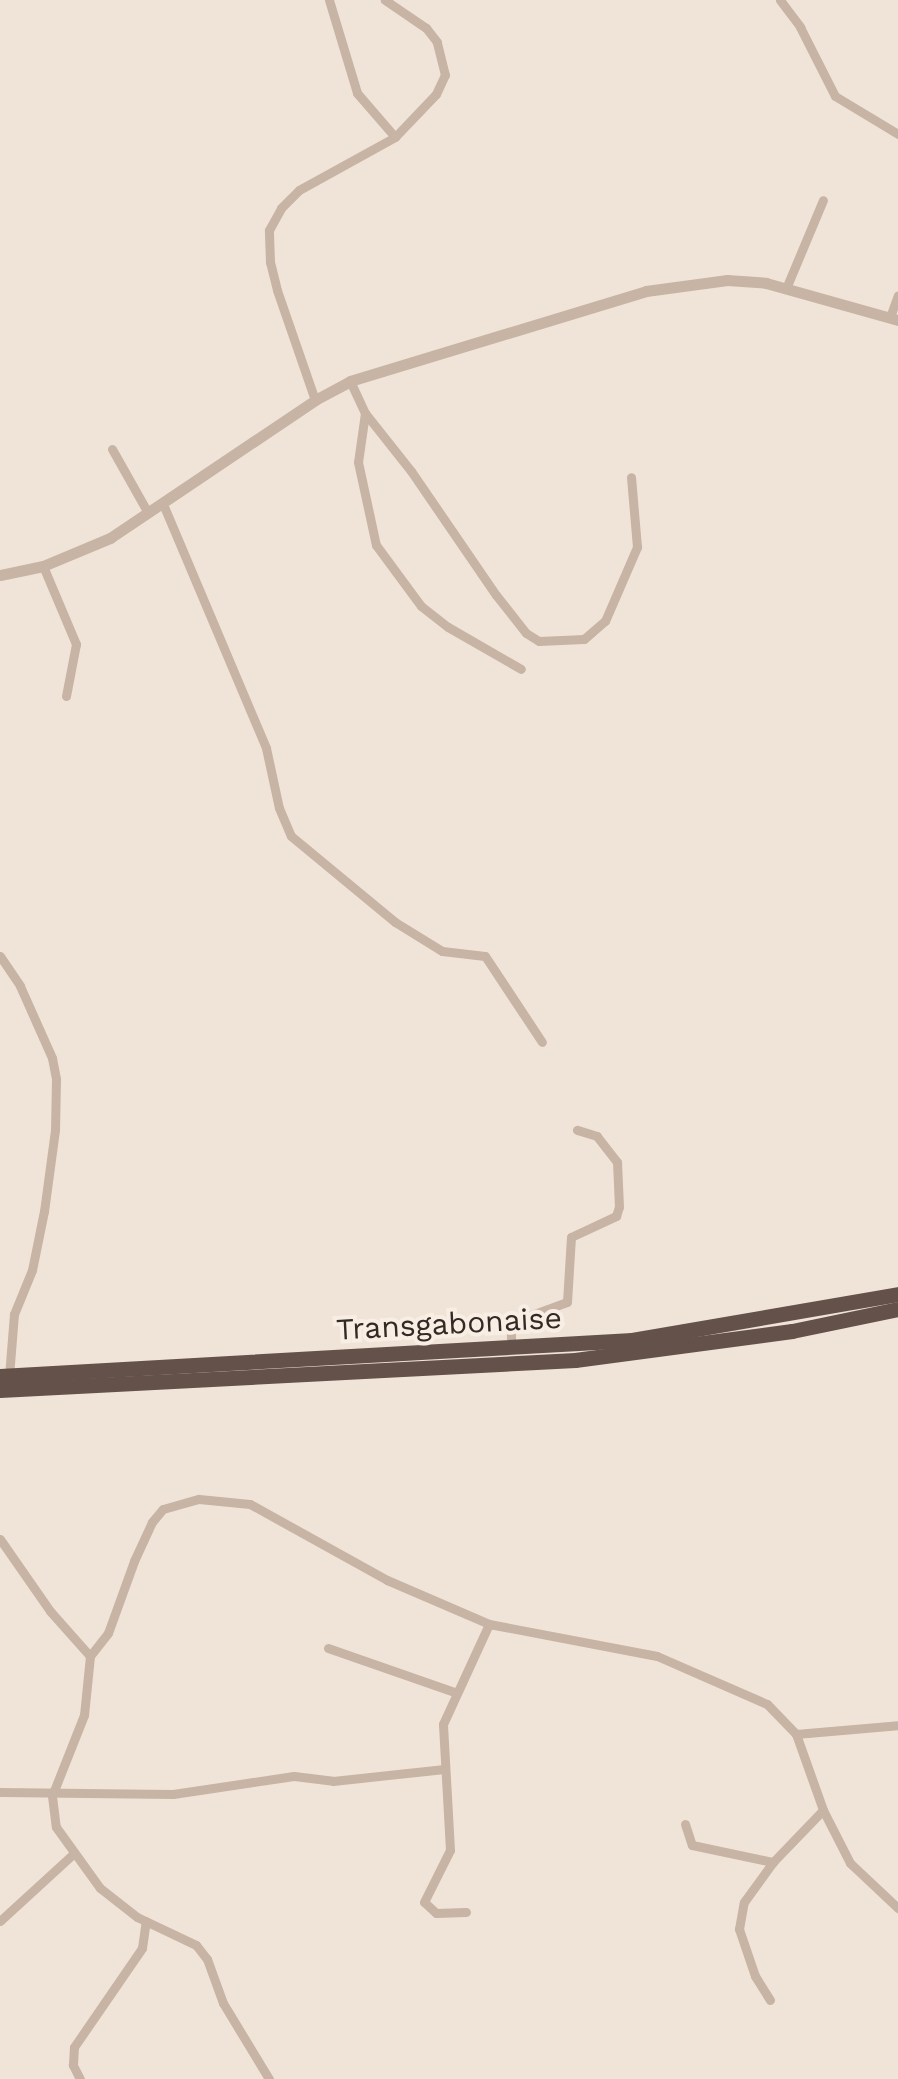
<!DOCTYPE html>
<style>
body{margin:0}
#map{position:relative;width:898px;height:2079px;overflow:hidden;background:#f0e4d8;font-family:"Work Sans",sans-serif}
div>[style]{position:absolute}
.minor>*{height:9px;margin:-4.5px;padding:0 4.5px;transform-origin:4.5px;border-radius:4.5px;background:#c7b4a5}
.tertiary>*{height:11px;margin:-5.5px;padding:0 5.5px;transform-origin:5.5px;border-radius:5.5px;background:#c7b4a5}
.trunk>*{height:15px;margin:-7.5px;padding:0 7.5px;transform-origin:7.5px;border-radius:7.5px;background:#64524a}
span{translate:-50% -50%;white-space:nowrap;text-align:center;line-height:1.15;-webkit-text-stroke:8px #f8eee4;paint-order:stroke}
.street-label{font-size:30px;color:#332a26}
</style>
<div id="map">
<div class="minor">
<i style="left:329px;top:0;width:97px;rotate:73.2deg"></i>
<i style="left:357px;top:93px;width:58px;rotate:49.2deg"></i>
<i style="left:780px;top:0;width:34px;rotate:53deg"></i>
<i style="left:800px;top:27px;width:77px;rotate:63.1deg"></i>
<i style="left:835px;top:96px;width:74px;rotate:31.1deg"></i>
<i style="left:787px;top:286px;width:93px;rotate:-67.3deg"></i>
<i style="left:890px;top:317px;width:23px;rotate:-70deg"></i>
<i style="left:350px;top:381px;width:35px;rotate:65deg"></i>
<i style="left:365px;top:413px;width:74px;rotate:51.6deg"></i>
<i style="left:411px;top:471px;width:150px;rotate:55.6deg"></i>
<i style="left:496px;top:595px;width:48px;rotate:51.7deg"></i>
<i style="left:526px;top:633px;width:15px;rotate:32deg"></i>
<i style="left:539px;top:641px;width:45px;rotate:-2.5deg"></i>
<i style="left:584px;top:639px;width:28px;rotate:-41deg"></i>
<i style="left:605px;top:621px;width:81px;rotate:-66.6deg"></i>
<i style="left:637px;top:547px;width:70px;rotate:-94.9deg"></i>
<i style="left:315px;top:400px;width:116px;rotate:-109.1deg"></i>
<i style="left:277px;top:290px;width:29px;rotate:-104deg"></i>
<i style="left:270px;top:262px;width:32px;rotate:-92deg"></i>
<i style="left:269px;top:230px;width:25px;rotate:-61deg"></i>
<i style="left:281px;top:208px;width:25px;rotate:-45deg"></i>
<i style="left:299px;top:190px;width:110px;rotate:-28.9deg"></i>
<i style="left:395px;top:137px;width:59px;rotate:-46.4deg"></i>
<i style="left:436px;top:94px;width:21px;rotate:-65deg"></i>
<i style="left:445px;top:75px;width:34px;rotate:-104deg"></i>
<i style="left:437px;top:42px;width:18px;rotate:-128deg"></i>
<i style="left:426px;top:28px;width:50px;rotate:-145.7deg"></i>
<i style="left:365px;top:413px;width:49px;rotate:98.1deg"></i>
<i style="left:358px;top:462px;width:85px;rotate:77.8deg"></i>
<i style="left:376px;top:545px;width:76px;rotate:53.6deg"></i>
<i style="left:421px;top:606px;width:34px;rotate:38deg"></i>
<i style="left:448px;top:627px;width:84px;rotate:29.9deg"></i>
<i style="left:112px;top:449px;width:73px;rotate:60.6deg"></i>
<i style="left:163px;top:504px;width:265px;rotate:67.1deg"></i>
<i style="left:266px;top:748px;width:61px;rotate:77.8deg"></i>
<i style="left:279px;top:808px;width:30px;rotate:67deg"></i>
<i style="left:291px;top:836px;width:135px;rotate:39.6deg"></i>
<i style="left:395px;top:922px;width:55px;rotate:31.7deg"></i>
<i style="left:442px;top:951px;width:43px;rotate:6.6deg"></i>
<i style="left:485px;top:956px;width:103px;rotate:56.5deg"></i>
<i style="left:43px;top:566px;width:85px;rotate:67.1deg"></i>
<i style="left:76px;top:644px;width:53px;rotate:100.9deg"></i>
<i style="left:0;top:956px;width:36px;rotate:56deg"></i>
<i style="left:20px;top:986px;width:79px;rotate:66deg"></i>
<i style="left:52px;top:1058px;width:21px;rotate:79deg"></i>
<i style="left:56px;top:1079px;width:51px;rotate:91.1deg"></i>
<i style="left:55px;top:1130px;width:82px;rotate:97.7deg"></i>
<i style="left:44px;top:1211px;width:60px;rotate:101.5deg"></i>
<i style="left:32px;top:1270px;width:48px;rotate:112.2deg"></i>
<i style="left:14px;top:1314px;width:62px;rotate:94.6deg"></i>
<i style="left:511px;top:1347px;width:17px;rotate:-90deg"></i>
<i style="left:511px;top:1330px;width:12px;rotate:-55deg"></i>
<i style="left:518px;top:1320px;width:52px;rotate:-20.2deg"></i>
<i style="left:567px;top:1302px;width:65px;rotate:-86.5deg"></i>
<i style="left:571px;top:1237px;width:50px;rotate:-25deg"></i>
<i style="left:616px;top:1216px;width:9px;rotate:-72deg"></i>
<i style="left:619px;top:1207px;width:45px;rotate:-92.5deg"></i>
<i style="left:617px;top:1162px;width:33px;rotate:-128deg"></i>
<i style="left:597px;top:1136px;width:21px;rotate:-163deg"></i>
<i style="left:0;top:1539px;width:88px;rotate:55.2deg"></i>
<i style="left:50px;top:1611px;width:60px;rotate:48.4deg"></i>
<i style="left:90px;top:1656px;width:59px;rotate:95.8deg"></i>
<i style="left:84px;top:1715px;width:87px;rotate:111.6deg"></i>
<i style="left:52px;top:1796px;width:31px;rotate:83deg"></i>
<i style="left:56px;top:1827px;width:75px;rotate:54.2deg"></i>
<i style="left:100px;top:1888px;width:47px;rotate:38.1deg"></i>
<i style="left:137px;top:1917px;width:65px;rotate:25.4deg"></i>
<i style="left:196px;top:1945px;width:18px;rotate:52deg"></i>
<i style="left:207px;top:1959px;width:47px;rotate:70deg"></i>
<i style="left:223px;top:2003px;width:89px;rotate:58.8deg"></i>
<i style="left:328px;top:1648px;width:133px;rotate:19.2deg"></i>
<i style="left:90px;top:1656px;width:29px;rotate:-52deg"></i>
<i style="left:108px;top:1633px;width:77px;rotate:-70.1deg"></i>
<i style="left:134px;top:1561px;width:43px;rotate:-65.2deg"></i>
<i style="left:152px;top:1522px;width:17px;rotate:-50deg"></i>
<i style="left:163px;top:1509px;width:37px;rotate:-16deg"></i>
<i style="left:199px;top:1499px;width:51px;rotate:5.6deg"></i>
<i style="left:250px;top:1504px;width:157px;rotate:29deg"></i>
<i style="left:387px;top:1580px;width:111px;rotate:23.3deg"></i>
<i style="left:489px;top:1624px;width:171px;rotate:10.8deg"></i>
<i style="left:657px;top:1656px;width:120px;rotate:23.6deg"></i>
<i style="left:767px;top:1704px;width:42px;rotate:46deg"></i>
<i style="left:796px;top:1734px;width:81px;rotate:70.4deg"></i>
<i style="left:823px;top:1810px;width:59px;rotate:63deg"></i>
<i style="left:850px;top:1863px;width:66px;rotate:43.2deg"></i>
<i style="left:796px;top:1734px;width:102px;rotate:-5deg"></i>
<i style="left:0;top:1792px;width:173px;rotate:0.7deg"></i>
<i style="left:173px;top:1794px;width:122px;rotate:-8.5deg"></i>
<i style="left:294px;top:1776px;width:39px;rotate:7deg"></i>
<i style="left:333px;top:1781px;width:112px;rotate:-6.2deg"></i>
<i style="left:685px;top:1824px;width:22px;rotate:72deg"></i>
<i style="left:692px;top:1845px;width:83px;rotate:11.9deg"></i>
<i style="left:466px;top:1912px;width:30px;rotate:178deg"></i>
<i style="left:436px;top:1913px;width:16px;rotate:-137deg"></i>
<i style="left:424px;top:1902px;width:58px;rotate:-63.4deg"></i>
<i style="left:450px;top:1850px;width:126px;rotate:-93.2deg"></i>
<i style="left:443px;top:1724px;width:110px;rotate:-65.3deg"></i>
<i style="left:0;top:1921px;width:98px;rotate:-42.5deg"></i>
<i style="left:770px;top:2000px;width:28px;rotate:-122deg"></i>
<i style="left:755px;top:1976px;width:50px;rotate:-108.8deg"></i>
<i style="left:739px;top:1929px;width:27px;rotate:-80deg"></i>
<i style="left:744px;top:1902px;width:49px;rotate:-54.1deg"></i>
<i style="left:773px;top:1862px;width:72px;rotate:-46.1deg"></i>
<i style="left:80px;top:2079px;width:16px;rotate:-117deg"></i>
<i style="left:73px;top:2065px;width:18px;rotate:-87deg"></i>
<i style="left:74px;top:2047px;width:120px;rotate:-55.5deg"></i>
<i style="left:142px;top:1948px;width:27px;rotate:-82deg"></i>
</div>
<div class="tertiary">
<i style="left:0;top:575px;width:44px;rotate:-11.8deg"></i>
<i style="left:43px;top:566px;width:73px;rotate:-22.7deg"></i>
<i style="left:110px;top:538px;width:247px;rotate:-33.9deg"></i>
<i style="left:315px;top:400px;width:40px;rotate:-28deg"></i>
<i style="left:350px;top:381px;width:309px;rotate:-16.9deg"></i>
<i style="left:646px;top:291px;width:82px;rotate:-7.7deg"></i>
<i style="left:727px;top:280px;width:39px;rotate:4deg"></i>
<i style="left:766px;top:283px;width:137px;rotate:15.7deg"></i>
</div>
<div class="trunk">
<i style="left:0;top:1376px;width:633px;rotate:-3.26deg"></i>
<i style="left:632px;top:1340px;width:270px;rotate:-9.8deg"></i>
<i style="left:0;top:1390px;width:576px;rotate:-2.99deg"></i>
<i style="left:575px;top:1360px;width:219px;rotate:-7.6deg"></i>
<i style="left:792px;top:1331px;width:108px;rotate:-11.7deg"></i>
</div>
<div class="street-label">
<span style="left:449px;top:1324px;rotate:-3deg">Transgabonaise</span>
</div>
</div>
